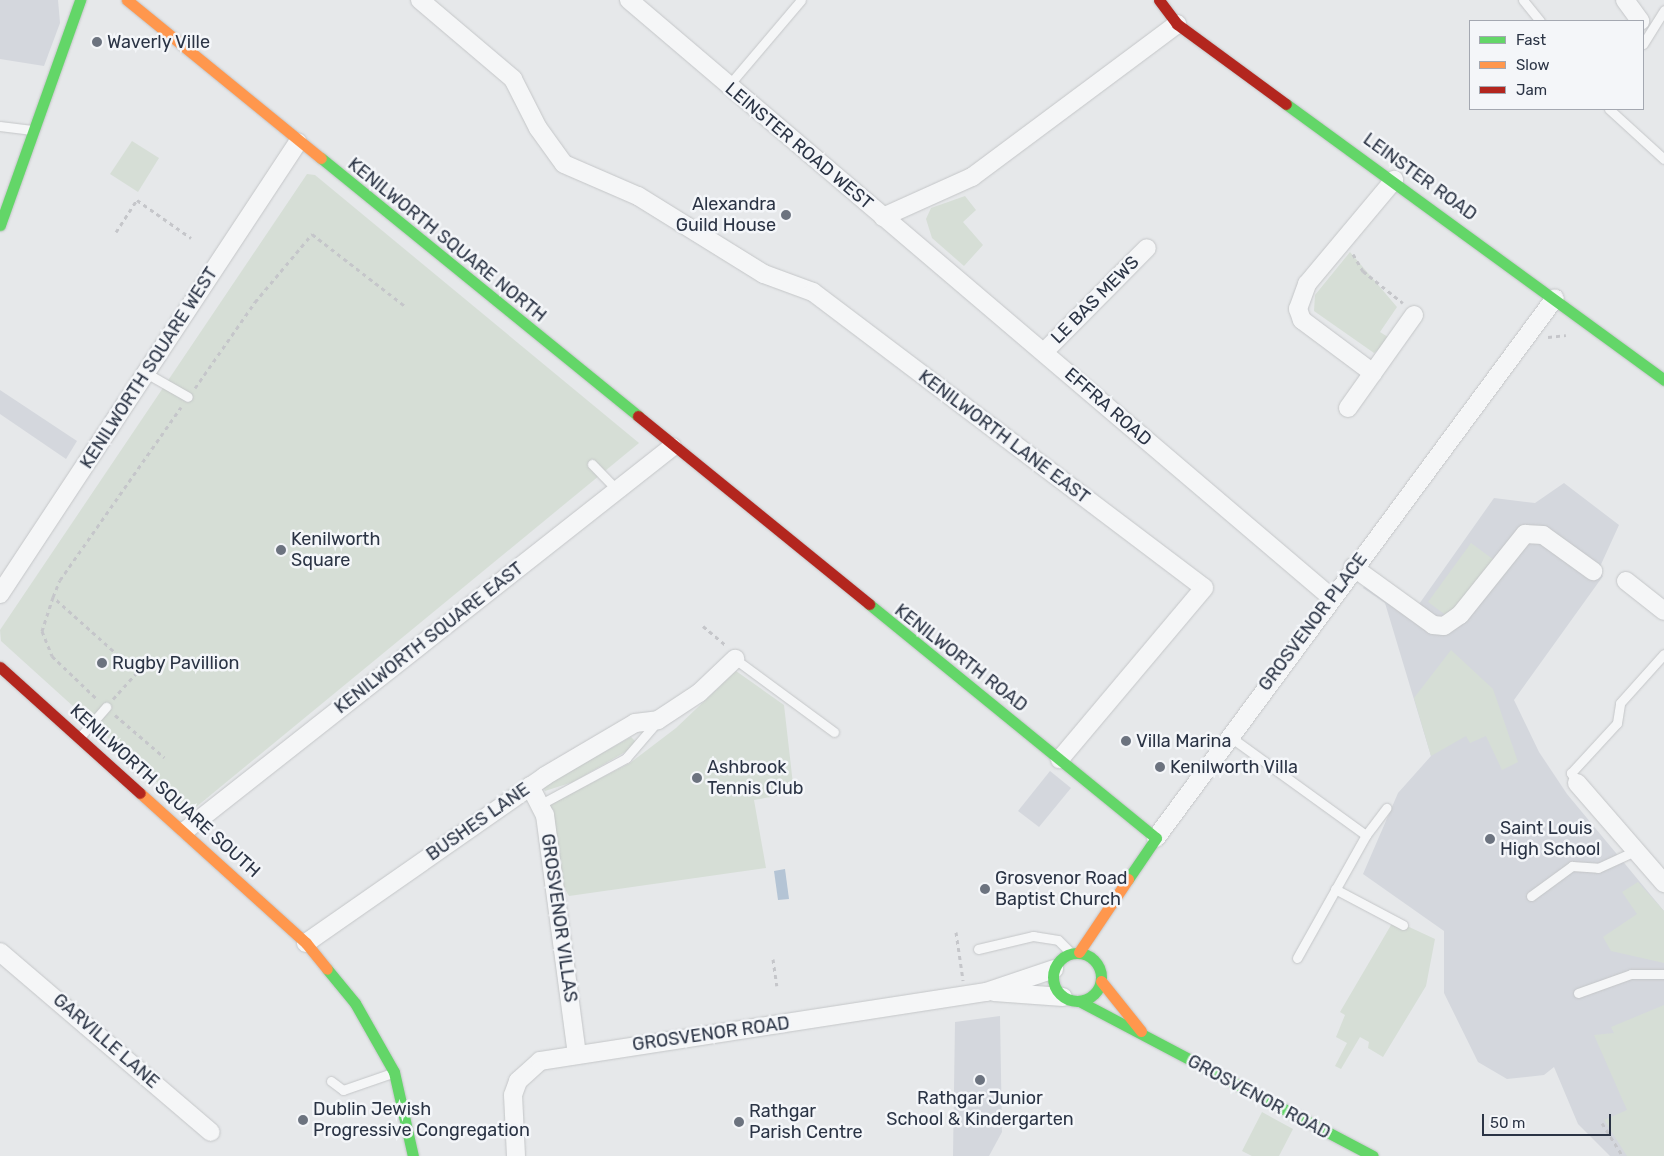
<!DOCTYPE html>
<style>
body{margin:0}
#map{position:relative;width:1664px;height:1156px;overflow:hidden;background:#e6e8ea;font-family:Rubik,sans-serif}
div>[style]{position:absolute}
.built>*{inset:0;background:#d4d7dd}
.green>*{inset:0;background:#d6ded6}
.water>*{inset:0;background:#b4c4d5}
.path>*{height:3px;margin-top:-1.5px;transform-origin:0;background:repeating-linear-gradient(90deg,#c5c6ca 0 4px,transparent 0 8px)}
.roads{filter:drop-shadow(0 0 1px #c4c6c8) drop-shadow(0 0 1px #c4c6c8)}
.lane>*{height:9px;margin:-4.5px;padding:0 4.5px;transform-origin:4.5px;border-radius:4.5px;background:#f5f6f7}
.street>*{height:18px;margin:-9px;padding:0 9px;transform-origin:9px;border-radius:9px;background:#f5f6f7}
.fast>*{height:11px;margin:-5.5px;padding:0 5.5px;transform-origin:5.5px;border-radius:5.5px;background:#63d668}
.fast>.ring{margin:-5.5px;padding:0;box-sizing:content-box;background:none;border:11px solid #63d668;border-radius:50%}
.slow>*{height:11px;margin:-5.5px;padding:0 5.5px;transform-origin:5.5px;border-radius:5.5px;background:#ff974d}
.jam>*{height:11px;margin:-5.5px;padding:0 5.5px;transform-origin:5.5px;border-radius:5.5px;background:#b3261e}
.dots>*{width:14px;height:14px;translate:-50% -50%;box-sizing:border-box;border:2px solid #f4f6f9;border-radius:50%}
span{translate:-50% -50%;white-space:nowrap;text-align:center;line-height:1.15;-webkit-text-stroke:5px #f4f6f9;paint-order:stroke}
.poi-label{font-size:18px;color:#2b3445}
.left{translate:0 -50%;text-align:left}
.right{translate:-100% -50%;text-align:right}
.street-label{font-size:18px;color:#2b3445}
.legend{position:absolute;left:1469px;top:20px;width:175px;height:90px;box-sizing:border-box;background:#f4f6f9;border:1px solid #a4a8b1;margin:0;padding:6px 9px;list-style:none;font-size:15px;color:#2b3445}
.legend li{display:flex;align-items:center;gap:10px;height:25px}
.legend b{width:25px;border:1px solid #a4a8b1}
.scale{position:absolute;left:1482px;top:1114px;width:129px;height:22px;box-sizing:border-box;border:2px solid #2b3445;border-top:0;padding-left:6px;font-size:15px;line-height:18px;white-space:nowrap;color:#2b3445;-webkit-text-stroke:4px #f4f6f9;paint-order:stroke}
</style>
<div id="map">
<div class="built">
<i style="clip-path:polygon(0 0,58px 0,60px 23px,44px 66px,0 59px)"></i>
<i style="clip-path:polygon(0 390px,77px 441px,66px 459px,0 414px)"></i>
<i style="clip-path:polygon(1564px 483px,1619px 525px,1598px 571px,1603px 576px,1514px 700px,1539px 752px,1567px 794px,1664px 911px,1664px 1156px,1610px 1156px,1578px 1124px,1554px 1067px,1544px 1075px,1507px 1079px,1478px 1062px,1444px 993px,1444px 931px,1363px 874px,1398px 793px,1431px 756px,1385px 603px,1363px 588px,1369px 579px,1417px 607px,1494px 498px,1535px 503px)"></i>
<i style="clip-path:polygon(1050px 771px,1071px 788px,1039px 827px,1018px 811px)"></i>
<i style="clip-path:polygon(1000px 1016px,1002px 1132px,989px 1156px,953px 1156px,955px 1022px)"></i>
</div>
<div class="green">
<i style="clip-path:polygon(132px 141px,159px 158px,138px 192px,110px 174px)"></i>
<i style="clip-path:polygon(307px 174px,315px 175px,639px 443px,190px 812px,1px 641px,0 630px)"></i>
<i style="clip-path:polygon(965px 196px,976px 210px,963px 222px,983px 245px,964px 266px,932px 238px,926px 219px,931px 208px)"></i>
<i style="clip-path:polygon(1350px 252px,1397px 307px,1380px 332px,1391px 339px,1374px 353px,1314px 311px,1315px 295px)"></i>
<i style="clip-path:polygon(1471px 543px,1494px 560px,1451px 619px,1428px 602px)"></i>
<i style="clip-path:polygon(1451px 650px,1493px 689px,1518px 762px,1502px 770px,1486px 736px,1470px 743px,1466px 736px,1431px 756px,1414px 698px)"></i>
<i style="clip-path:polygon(736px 671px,784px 705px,794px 793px,754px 800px,766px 868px,569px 896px,560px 880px,549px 805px,630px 763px,676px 728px)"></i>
<i style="clip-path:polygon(631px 737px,636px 742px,627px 751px,573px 782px,545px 791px,543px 786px)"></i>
<i style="clip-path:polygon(1638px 882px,1664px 911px,1664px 963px,1611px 951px,1603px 937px,1637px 914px,1622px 892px)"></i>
<i style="clip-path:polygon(1394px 920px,1435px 939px,1426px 986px,1383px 1057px,1368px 1048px,1369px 1042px,1360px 1037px,1341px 1069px,1335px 1066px,1347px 1043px,1336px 1037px,1345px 1015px,1340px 1012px)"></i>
<i style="clip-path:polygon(1664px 1005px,1664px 1156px,1627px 1156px,1604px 1120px,1627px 1110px,1594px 1035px,1614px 1033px,1611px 1027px)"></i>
<i style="clip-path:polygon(1262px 1112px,1293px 1129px,1279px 1156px,1252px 1156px,1242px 1151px)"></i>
</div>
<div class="water">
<i style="clip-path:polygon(785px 869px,789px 899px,778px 900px,774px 871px)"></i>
</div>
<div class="path">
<i style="left:116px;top:232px;width:38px;rotate:-57deg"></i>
<i style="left:137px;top:200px;width:66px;rotate:35.1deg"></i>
<i style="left:1353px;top:254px;width:20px;rotate:60deg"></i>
<i style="left:1363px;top:271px;width:51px;rotate:38.7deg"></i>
<i style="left:1548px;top:337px;width:18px;rotate:-6deg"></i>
<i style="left:195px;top:388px;width:105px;rotate:-55.1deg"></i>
<i style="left:255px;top:302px;width:89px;rotate:-50deg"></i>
<i style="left:312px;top:234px;width:119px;rotate:37.8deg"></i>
<i style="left:53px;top:597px;width:36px;rotate:108deg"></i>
<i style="left:42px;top:631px;width:27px;rotate:68deg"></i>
<i style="left:52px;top:656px;width:62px;rotate:43.7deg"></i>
<i style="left:703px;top:626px;width:30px;rotate:40deg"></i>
<i style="left:113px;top:699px;width:36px;rotate:-48deg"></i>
<i style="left:137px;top:672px;width:113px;rotate:-138.2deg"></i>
<i style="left:53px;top:597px;width:18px;rotate:-68deg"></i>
<i style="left:60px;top:580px;width:211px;rotate:-55deg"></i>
<i style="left:115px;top:715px;width:65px;rotate:40.6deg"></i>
<i style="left:956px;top:932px;width:49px;rotate:81.7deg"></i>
<i style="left:773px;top:959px;width:27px;rotate:82deg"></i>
<i style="left:1602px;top:1123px;width:39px;rotate:58deg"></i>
</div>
<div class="roads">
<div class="lane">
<i style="left:1523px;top:0;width:27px;rotate:51deg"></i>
<i style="left:1643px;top:44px;width:40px;rotate:-58deg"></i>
<i style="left:729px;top:85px;width:111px;rotate:-49.7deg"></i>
<i style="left:1609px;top:109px;width:74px;rotate:42.3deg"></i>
<i style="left:0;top:126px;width:32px;rotate:7deg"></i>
<i style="left:146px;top:373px;width:48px;rotate:29.7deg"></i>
<i style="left:592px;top:464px;width:36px;rotate:46deg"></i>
<i style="left:735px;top:659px;width:123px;rotate:36.4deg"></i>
<i style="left:1229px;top:736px;width:169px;rotate:35.9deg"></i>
<i style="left:1366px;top:835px;width:141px;rotate:119.3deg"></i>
<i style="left:80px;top:737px;width:40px;rotate:-49deg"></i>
<i style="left:1577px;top:783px;width:12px;rotate:-121deg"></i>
<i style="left:1571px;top:773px;width:68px;rotate:-47.4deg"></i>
<i style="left:1617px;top:723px;width:20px;rotate:-81deg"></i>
<i style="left:1620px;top:703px;width:66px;rotate:-48.1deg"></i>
<i style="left:541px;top:804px;width:97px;rotate:-28.4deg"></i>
<i style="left:626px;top:758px;width:48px;rotate:-49.3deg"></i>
<i style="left:1366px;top:835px;width:34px;rotate:-53deg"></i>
<i style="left:1335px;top:889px;width:77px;rotate:27.9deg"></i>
<i style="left:1531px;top:896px;width:51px;rotate:-36.2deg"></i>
<i style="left:1572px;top:866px;width:26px;rotate:4deg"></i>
<i style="left:1598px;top:868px;width:41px;rotate:-24.7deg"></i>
<i style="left:978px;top:949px;width:57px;rotate:-13.3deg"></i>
<i style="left:1033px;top:936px;width:25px;rotate:9deg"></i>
<i style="left:1058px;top:940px;width:18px;rotate:45deg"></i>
<i style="left:1578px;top:993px;width:56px;rotate:-19.7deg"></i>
<i style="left:1631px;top:974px;width:33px"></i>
<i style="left:331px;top:1081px;width:15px;rotate:37deg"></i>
<i style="left:343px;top:1090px;width:52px;rotate:-19.1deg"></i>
</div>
<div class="street">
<i style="left:420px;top:0;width:122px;rotate:40.3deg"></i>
<i style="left:513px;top:79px;width:55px;rotate:63deg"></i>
<i style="left:538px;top:128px;width:44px;rotate:54.2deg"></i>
<i style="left:564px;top:164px;width:81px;rotate:23.4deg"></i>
<i style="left:638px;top:196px;width:148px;rotate:31.8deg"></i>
<i style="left:764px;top:274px;width:52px;rotate:20.2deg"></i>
<i style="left:813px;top:292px;width:490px;rotate:37.1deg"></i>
<i style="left:1204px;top:588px;width:224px;rotate:130.1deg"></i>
<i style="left:629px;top:0;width:923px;rotate:40.39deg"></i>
<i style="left:1625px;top:0;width:26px;rotate:54deg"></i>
<i style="left:883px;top:217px;width:98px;rotate:-24.2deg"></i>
<i style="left:972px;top:177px;width:256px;rotate:-36.7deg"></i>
<i style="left:1044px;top:352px;width:146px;rotate:-45.3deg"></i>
<i style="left:1373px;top:373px;width:89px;rotate:-143.3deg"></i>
<i style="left:1302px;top:320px;width:12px;rotate:-110deg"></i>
<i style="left:1298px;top:309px;width:27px;rotate:-70deg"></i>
<i style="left:1307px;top:284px;width:136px;rotate:-50.1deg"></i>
<i style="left:1348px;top:408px;width:114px;rotate:-54.6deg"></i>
<i style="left:1353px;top:567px;width:99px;rotate:35.9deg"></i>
<i style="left:1433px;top:625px;width:11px;rotate:5deg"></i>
<i style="left:1444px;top:626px;width:19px;rotate:-35deg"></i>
<i style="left:1460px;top:615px;width:104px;rotate:-51.3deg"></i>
<i style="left:1525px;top:534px;width:18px;rotate:3deg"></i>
<i style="left:1543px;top:535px;width:62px;rotate:35.8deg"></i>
<i style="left:1626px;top:581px;width:48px;rotate:38.3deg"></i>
<i style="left:0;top:594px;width:541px;rotate:-56.6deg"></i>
<i style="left:1577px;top:783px;width:133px;rotate:49deg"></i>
<i style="left:530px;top:786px;width:33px;rotate:63deg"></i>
<i style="left:545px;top:815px;width:241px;rotate:82.4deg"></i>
<i style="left:186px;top:830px;width:619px;rotate:-38.24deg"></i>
<i style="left:1156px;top:838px;width:671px;rotate:-53.54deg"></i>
<i style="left:306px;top:943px;width:292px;rotate:-34.9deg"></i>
<i style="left:545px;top:776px;width:104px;rotate:-30.5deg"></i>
<i style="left:635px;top:723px;width:23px;rotate:-7deg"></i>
<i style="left:658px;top:720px;width:49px;rotate:-33.4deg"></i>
<i style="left:699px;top:693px;width:50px;rotate:-43.4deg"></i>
<i style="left:0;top:952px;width:277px;rotate:40.5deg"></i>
<i style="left:994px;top:992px;width:69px;rotate:4.1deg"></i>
<i style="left:516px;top:1156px;width:61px;rotate:-92.8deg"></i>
<i style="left:513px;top:1095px;width:15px;rotate:-70deg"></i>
<i style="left:518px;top:1081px;width:30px;rotate:-42deg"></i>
<i style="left:540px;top:1061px;width:451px;rotate:-8.8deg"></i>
<i style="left:986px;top:992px;width:72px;rotate:-18.7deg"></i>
</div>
<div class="fast">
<i style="left:1286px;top:104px;width:468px;rotate:36.1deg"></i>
<i style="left:321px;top:158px;width:409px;rotate:39.1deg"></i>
<i style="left:0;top:225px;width:239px;rotate:-70.4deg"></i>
<i style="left:869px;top:604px;width:370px;rotate:39.2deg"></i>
<i style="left:1156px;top:838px;width:50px;rotate:124.3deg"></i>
<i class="ring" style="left:1053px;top:953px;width:37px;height:37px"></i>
<i style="left:327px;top:969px;width:44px;rotate:50.5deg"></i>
<i style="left:355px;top:1003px;width:79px;rotate:60.5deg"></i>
<i style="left:394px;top:1072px;width:86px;rotate:77.3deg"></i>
<i style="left:1079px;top:1001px;width:332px;rotate:27.8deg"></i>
</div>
<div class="slow">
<i style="left:127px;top:0;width:250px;rotate:39.2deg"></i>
<i style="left:140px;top:793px;width:224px;rotate:42.1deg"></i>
<i style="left:306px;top:943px;width:33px;rotate:51deg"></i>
<i style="left:1079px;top:952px;width:88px;rotate:-56.1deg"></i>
<i style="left:1101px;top:981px;width:64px;rotate:51.3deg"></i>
</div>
<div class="jam">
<i style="left:1159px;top:0;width:30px;rotate:53deg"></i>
<i style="left:1177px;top:24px;width:135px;rotate:36.3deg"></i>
<i style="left:638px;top:416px;width:298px;rotate:39.1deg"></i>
<i style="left:0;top:667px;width:188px;rotate:42deg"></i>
</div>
</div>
<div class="dots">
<i style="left:97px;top:42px;background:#6c737f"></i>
<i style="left:786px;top:215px;background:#6c737f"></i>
<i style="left:281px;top:550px;background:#6c737f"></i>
<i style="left:102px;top:663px;background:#6c737f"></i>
<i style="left:1126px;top:741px;background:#6c737f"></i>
<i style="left:1160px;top:767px;background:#6c737f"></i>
<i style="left:697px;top:778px;background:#6c737f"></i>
<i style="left:1490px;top:839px;background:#6c737f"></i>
<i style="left:985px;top:889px;background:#6c737f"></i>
<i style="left:980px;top:1080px;background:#6c737f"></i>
<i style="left:303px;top:1120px;background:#6c737f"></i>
<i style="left:739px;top:1122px;background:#6c737f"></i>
</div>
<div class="poi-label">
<span class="left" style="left:107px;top:42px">Waverly Ville</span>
<span class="right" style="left:776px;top:215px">Alexandra<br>Guild House</span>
<span class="left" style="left:291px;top:550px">Kenilworth<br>Square</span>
<span class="left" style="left:112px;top:663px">Rugby Pavillion</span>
<span class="left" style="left:1136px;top:741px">Villa Marina</span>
<span class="left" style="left:1170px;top:767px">Kenilworth Villa</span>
<span class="left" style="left:707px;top:778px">Ashbrook<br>Tennis Club</span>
<span class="left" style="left:1500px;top:839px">Saint Louis<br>High School</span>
<span class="left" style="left:995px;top:889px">Grosvenor Road<br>Baptist Church</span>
<span style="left:980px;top:1109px">Rathgar Junior<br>School &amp; Kindergarten</span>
<span class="left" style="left:313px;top:1120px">Dublin Jewish<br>Progressive Congregation</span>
<span class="left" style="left:749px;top:1122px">Rathgar<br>Parish Centre</span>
</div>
<div class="street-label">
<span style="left:799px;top:146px;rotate:40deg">LEINSTER ROAD WEST</span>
<span style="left:1420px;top:177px;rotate:36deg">LEINSTER ROAD</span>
<span style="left:447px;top:240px;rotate:39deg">KENILWORTH SQUARE NORTH</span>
<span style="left:1095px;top:300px;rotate:-45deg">LE BAS MEWS</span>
<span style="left:149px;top:368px;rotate:-57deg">KENILWORTH SQUARE WEST</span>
<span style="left:1108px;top:407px;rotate:41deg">EFFRA ROAD</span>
<span style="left:1004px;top:437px;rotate:37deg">KENILWORTH LANE EAST</span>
<span style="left:1313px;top:622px;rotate:-53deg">GROSVENOR PLACE</span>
<span style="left:429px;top:638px;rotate:-38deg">KENILWORTH SQUARE EAST</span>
<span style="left:961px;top:658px;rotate:38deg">KENILWORTH ROAD</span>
<span style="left:165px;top:791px;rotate:42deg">KENILWORTH SQUARE SOUTH</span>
<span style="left:478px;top:822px;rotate:-35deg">BUSHES LANE</span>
<span style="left:559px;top:918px;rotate:82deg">GROSVENOR VILLAS</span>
<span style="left:711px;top:1034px;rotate:-8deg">GROSVENOR ROAD</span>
<span style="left:106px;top:1041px;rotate:41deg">GARVILLE LANE</span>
<span style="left:1259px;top:1097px;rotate:28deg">GROSVENOR ROAD</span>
</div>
<ul class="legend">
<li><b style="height:6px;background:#63d668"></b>Fast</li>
<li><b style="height:6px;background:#ff974d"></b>Slow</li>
<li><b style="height:6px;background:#b3261e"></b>Jam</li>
</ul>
<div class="scale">50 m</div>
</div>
